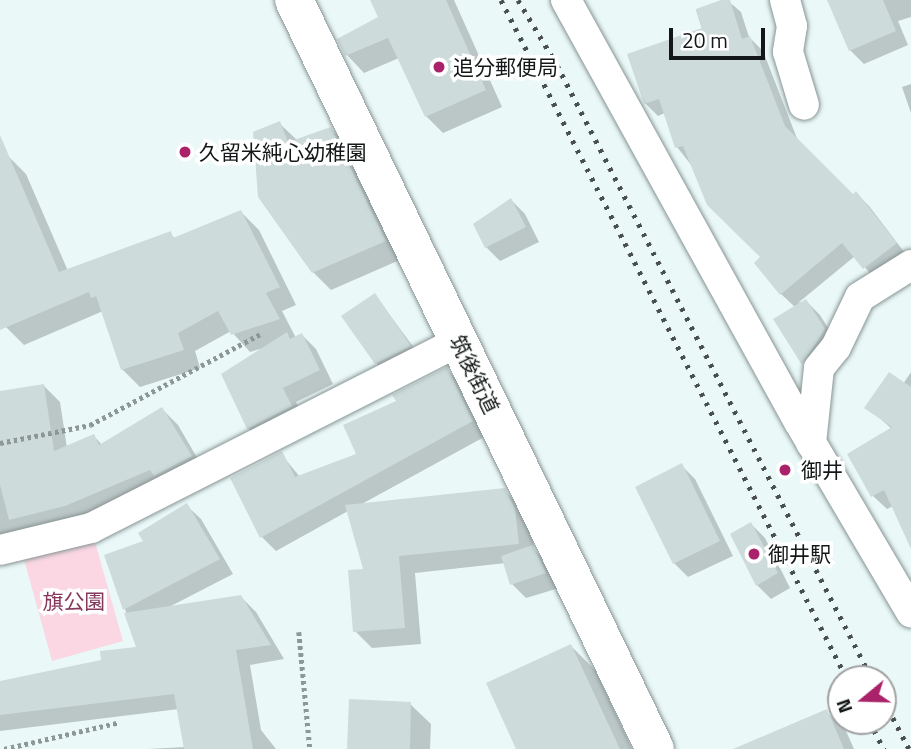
<!DOCTYPE html>
<meta charset="utf-8">
<style>
body{margin:0}
#map{position:relative;width:911px;height:749px;overflow:hidden;background:#eaf8f8;font-family:"Titillium Web","Noto Sans JP",sans-serif}
div>[style]{position:absolute}
.green>*{inset:0;background:#fad7e3}
.shadow>*{inset:0;background:#0003}
.building>*{inset:0;background:#cddbdb}
.path>*{height:4.5px;margin-top:-2.25px;transform-origin:0;background:repeating-linear-gradient(90deg,#8d9797 0 3.5px,transparent 0 7px)}
.roads{filter:drop-shadow(0 0 2px #889494) drop-shadow(0 0 2px #889494)}
.street>*{height:30px;margin:-15px;padding:0 15px;transform-origin:15px;border-radius:15px;background:#fff}
.secondary>*{height:38px;margin:-19px;padding:0 19px;transform-origin:19px;border-radius:19px;background:#fff}
.rail>*{height:5px;margin-top:-2.5px;transform-origin:0;background:repeating-linear-gradient(90deg,#494f4f 0 3.5px,transparent 0 10.5px)}
.dots>*{width:19px;height:19px;translate:-50% -50%;box-sizing:border-box;border:4px solid #fff;border-radius:50%}
span{translate:-50% -50%;white-space:nowrap;text-align:center;line-height:1.15;-webkit-text-stroke:7px #fff;paint-order:stroke}
.poi-label{font-size:21px;color:#131717}
.left{translate:0 -50%;text-align:left}
.street-label{font-size:21px;color:#131717}
.park-label{font-size:21px;color:#85385b}
.north{position:absolute;left:827px;top:665px;width:70px;height:70px;box-sizing:border-box;background:#fff;border:2px solid #a1a2a2;border-radius:50%;rotate:251deg;font-size:19px;font-weight:700;line-height:28px;text-align:center;color:#131717}
.north::after{content:'';display:block;margin:auto;width:24px;height:32px;background:#aa236a;clip-path:polygon(50% 0,100% 100%,50% 72%,0 100%)}
.scale{position:absolute;left:669px;top:28px;width:96px;height:32px;box-sizing:border-box;border:4px solid #131717;border-top:0;padding-left:9px;font-size:21px;line-height:24px;white-space:nowrap;color:#131717;-webkit-text-stroke:5px #fff;paint-order:stroke}
</style>
<div id="map">
<div class="green">
<i style="clip-path:polygon(91px 528px,123px 641px,52px 661px,20px 545px)"></i>
</div>
<div class="shadow">
<i style="clip-path:polygon(374px 0,454px 0,502px 107px,443px 133px,426px 116px,399px 58px,364px 73px,347px 55px,381px 17px)"></i>
<i style="clip-path:polygon(727px 0,741px 12px,749px 37px,763px 51px,798px 141px,852px 196px,856px 193px,869px 206px,908px 257px,877px 281px,855px 256px,798px 303px,806px 301px,820px 315px,838px 344px,817px 377px,776px 320px,795px 307px,781px 294px,768px 262px,677px 147px,665px 113px,658px 116px,645px 103px,702px 29px,696px 10px)"></i>
<i style="clip-path:polygon(829px 0,911px 0,911px 17px,898px 21px,908px 45px,864px 64px,850px 50px)"></i>
<i style="clip-path:polygon(911px 84px,911px 113px,902px 87px)"></i>
<i style="clip-path:polygon(279px 123px,298px 141px,331px 129px,349px 147px,402px 259px,331px 290px,313px 272px)"></i>
<i style="clip-path:polygon(8px 156px,26px 174px,68px 271px,170px 233px,175px 239px,241px 212px,259px 230px,296px 305px,282px 311px,296px 338px,302px 335px,316px 349px,333px 384px,296px 402px,305px 421px,262px 442px,248px 428px,263px 348px,250px 352px,231px 331px,195px 351px,200px 368px,140px 387px,122px 369px,103px 311px,24px 345px,6px 327px,0 313px,0 160px)"></i>
<i style="clip-path:polygon(511px 200px,525px 214px,539px 242px,500px 261px,486px 247px)"></i>
<i style="clip-path:polygon(375px 295px,423px 360px,390px 377px,376px 363px)"></i>
<i style="clip-path:polygon(446px 369px,460px 383px,486px 436px,360px 505px,504px 490px,521px 507px,531px 528px,534px 549px,546px 562px,559px 588px,526px 598px,512px 584px,506px 563px,415px 573px,421px 644px,372px 648px,355px 631px,365px 570px,348px 511px,276px 551px,262px 537px,281px 454px,300px 477px,358px 455px,399px 402px)"></i>
<i style="clip-path:polygon(911px 372px,911px 545px,893px 506px,887px 509px,873px 496px,892px 429px,867px 407px,903px 384px)"></i>
<i style="clip-path:polygon(44px 386px,60px 402px,67px 448px,94px 436px,102px 445px,162px 409px,178px 425px,206px 473px,0 549px,0 392px)"></i>
<i style="clip-path:polygon(681px 465px,695px 479px,733px 556px,688px 577px,674px 563px)"></i>
<i style="clip-path:polygon(187px 506px,201px 519px,233px 574px,167px 608px,241px 597px,256px 612px,284px 659px,250px 665px,261px 730px,276px 749px,148px 749px,185px 747px,179px 709px,0 731px,0 682px,103px 661px,138px 649px,125px 609px,145px 542px)"></i>
<i style="clip-path:polygon(751px 524px,765px 538px,790px 588px,771px 599px,757px 585px)"></i>
<i style="clip-path:polygon(571px 646px,596px 671px,632px 749px,518px 749px)"></i>
<i style="clip-path:polygon(410px 704px,431px 724px,430px 749px,349px 749px)"></i>
<i style="clip-path:polygon(826px 711px,846px 731px,854px 749px,766px 749px)"></i>
</div>
<div class="building">
<i style="clip-path:polygon(370px 0,446px 0,486px 90px,425px 117px,388px 38px,345px 56px,337px 39px,378px 17px)"></i>
<i style="clip-path:polygon(721px 0,730px 0,742px 39px,750px 36px,785px 126px,853px 194px,856px 191px,897px 243px,863px 269px,842px 243px,780px 295px,754px 263px,760px 257px,707px 205px,683px 146px,675px 148px,659px 99px,644px 104px,627px 54px,702px 28px,696px 9px)"></i>
<i style="clip-path:polygon(827px 0,883px 0,896px 31px,849px 51px)"></i>
<i style="clip-path:polygon(280px 121px,288px 142px,331px 127px,386px 241px,312px 273px,258px 197px,253px 132px)"></i>
<i style="clip-path:polygon(0 135px,59px 272px,171px 231px,173px 238px,241px 210px,280px 287px,266px 293px,280px 319px,231px 335px,218px 311px,178px 333px,184px 350px,121px 370px,96px 296px,91px 298px,89px 292px,0 330px)"></i>
<i style="clip-path:polygon(511px 198px,526px 227px,485px 248px,473px 224px)"></i>
<i style="clip-path:polygon(375px 293px,411px 346px,375px 364px,341px 316px)"></i>
<i style="clip-path:polygon(806px 299px,825px 329px,802px 365px,773px 319px)"></i>
<i style="clip-path:polygon(287px 332px,290px 339px,302px 333px,320px 370px,283px 388px,292px 406px,247px 429px,221px 374px)"></i>
<i style="clip-path:polygon(447px 367px,473px 421px,260px 538px,230px 478px,282px 451px,295px 477px,356px 454px,343px 425px,396px 401px,392px 395px)"></i>
<i style="clip-path:polygon(889px 372px,911px 387px,911px 549px,884px 490px,871px 497px,847px 454px,892px 427px,864px 408px)"></i>
<i style="clip-path:polygon(44px 384px,54px 451px,94px 434px,99px 445px,162px 407px,192px 456px,154px 476px,150px 470px,65px 506px,9px 520px,0 485px,0 391px)"></i>
<i style="clip-path:polygon(682px 463px,720px 541px,673px 564px,635px 487px)"></i>
<i style="clip-path:polygon(505px 488px,515px 509px,519px 544px,399px 556px,405px 628px,353px 632px,348px 570px,363px 569px,345px 505px)"></i>
<i style="clip-path:polygon(187px 503px,220px 559px,123px 610px,104px 555px,143px 541px,138px 533px)"></i>
<i style="clip-path:polygon(751px 522px,778px 573px,756px 586px,730px 534px)"></i>
<i style="clip-path:polygon(533px 545px,546px 573px,510px 585px,501px 556px)"></i>
<i style="clip-path:polygon(241px 595px,271px 645px,236px 650px,253px 749px,184px 749px,174px 694px,0 715px,0 681px,101px 660px,100px 651px,136px 647px,124px 613px)"></i>
<i style="clip-path:polygon(571px 644px,620px 749px,516px 749px,486px 683px)"></i>
<i style="clip-path:polygon(349px 699px,411px 702px,410px 749px,347px 749px)"></i>
<i style="clip-path:polygon(827px 709px,844px 749px,733px 749px)"></i>
</div>
<div class="path">
<i style="left:0;top:443px;width:92px;rotate:-11.3deg"></i>
<i style="left:90px;top:425px;width:195px;rotate:-28.1deg"></i>
<i style="left:299px;top:632px;width:118px;rotate:84.6deg"></i>
<i style="left:4px;top:749px;width:116px;rotate:-13deg"></i>
</div>
<div class="roads">
<div class="street">
<i style="left:566px;top:0;width:482px;rotate:61.1deg"></i>
<i style="left:799px;top:422px;width:221px;rotate:59.5deg"></i>
<i style="left:785px;top:0;width:27px;rotate:75deg"></i>
<i style="left:792px;top:26px;width:26px;rotate:99deg"></i>
<i style="left:788px;top:52px;width:55px;rotate:73.2deg"></i>
<i style="left:811px;top:443px;width:75px;rotate:-83.9deg"></i>
<i style="left:819px;top:368px;width:27px;rotate:-51deg"></i>
<i style="left:836px;top:347px;width:55px;rotate:-64.4deg"></i>
<i style="left:860px;top:297px;width:60px;rotate:-32.1deg"></i>
<i style="left:0;top:550px;width:94px;rotate:-13.6deg"></i>
<i style="left:91px;top:528px;width:413px;rotate:-26.9deg"></i>
</div>
<div class="secondary">
<i style="left:294px;top:0;width:831px;rotate:64.27deg"></i>
</div>
</div>
<div class="rail">
<i style="left:501px;top:0;width:762px;rotate:63deg"></i>
<i style="left:518px;top:0;width:76px;rotate:59deg"></i>
<i style="left:557px;top:65px;width:690px;rotate:62.84deg"></i>
<i style="left:883px;top:699px;width:56px;rotate:62.5deg"></i>
<i style="left:869px;top:721px;width:32px;rotate:62deg"></i>
</div>
<div class="dots">
<i style="left:439px;top:67px;background:#aa236a"></i>
<i style="left:185px;top:152px;background:#aa236a"></i>
<i style="left:785px;top:470px;background:#aa236a"></i>
<i style="left:754px;top:554px;background:#aa236a"></i>
</div>
<div class="poi-label">
<span class="left" style="left:453px;top:67px">追分郵便局</span>
<span class="left" style="left:199px;top:152px">久留米純心幼稚園</span>
<span class="left" style="left:801px;top:470px">御井</span>
<span class="left" style="left:768px;top:554px">御井駅</span>
</div>
<div class="street-label">
<span style="left:475px;top:374px;rotate:64deg">筑後街道</span>
</div>
<div class="park-label">
<span style="left:74px;top:601px">旗公園</span>
</div>
<div class="north">N</div>
<div class="scale">20 m</div>
</div>
